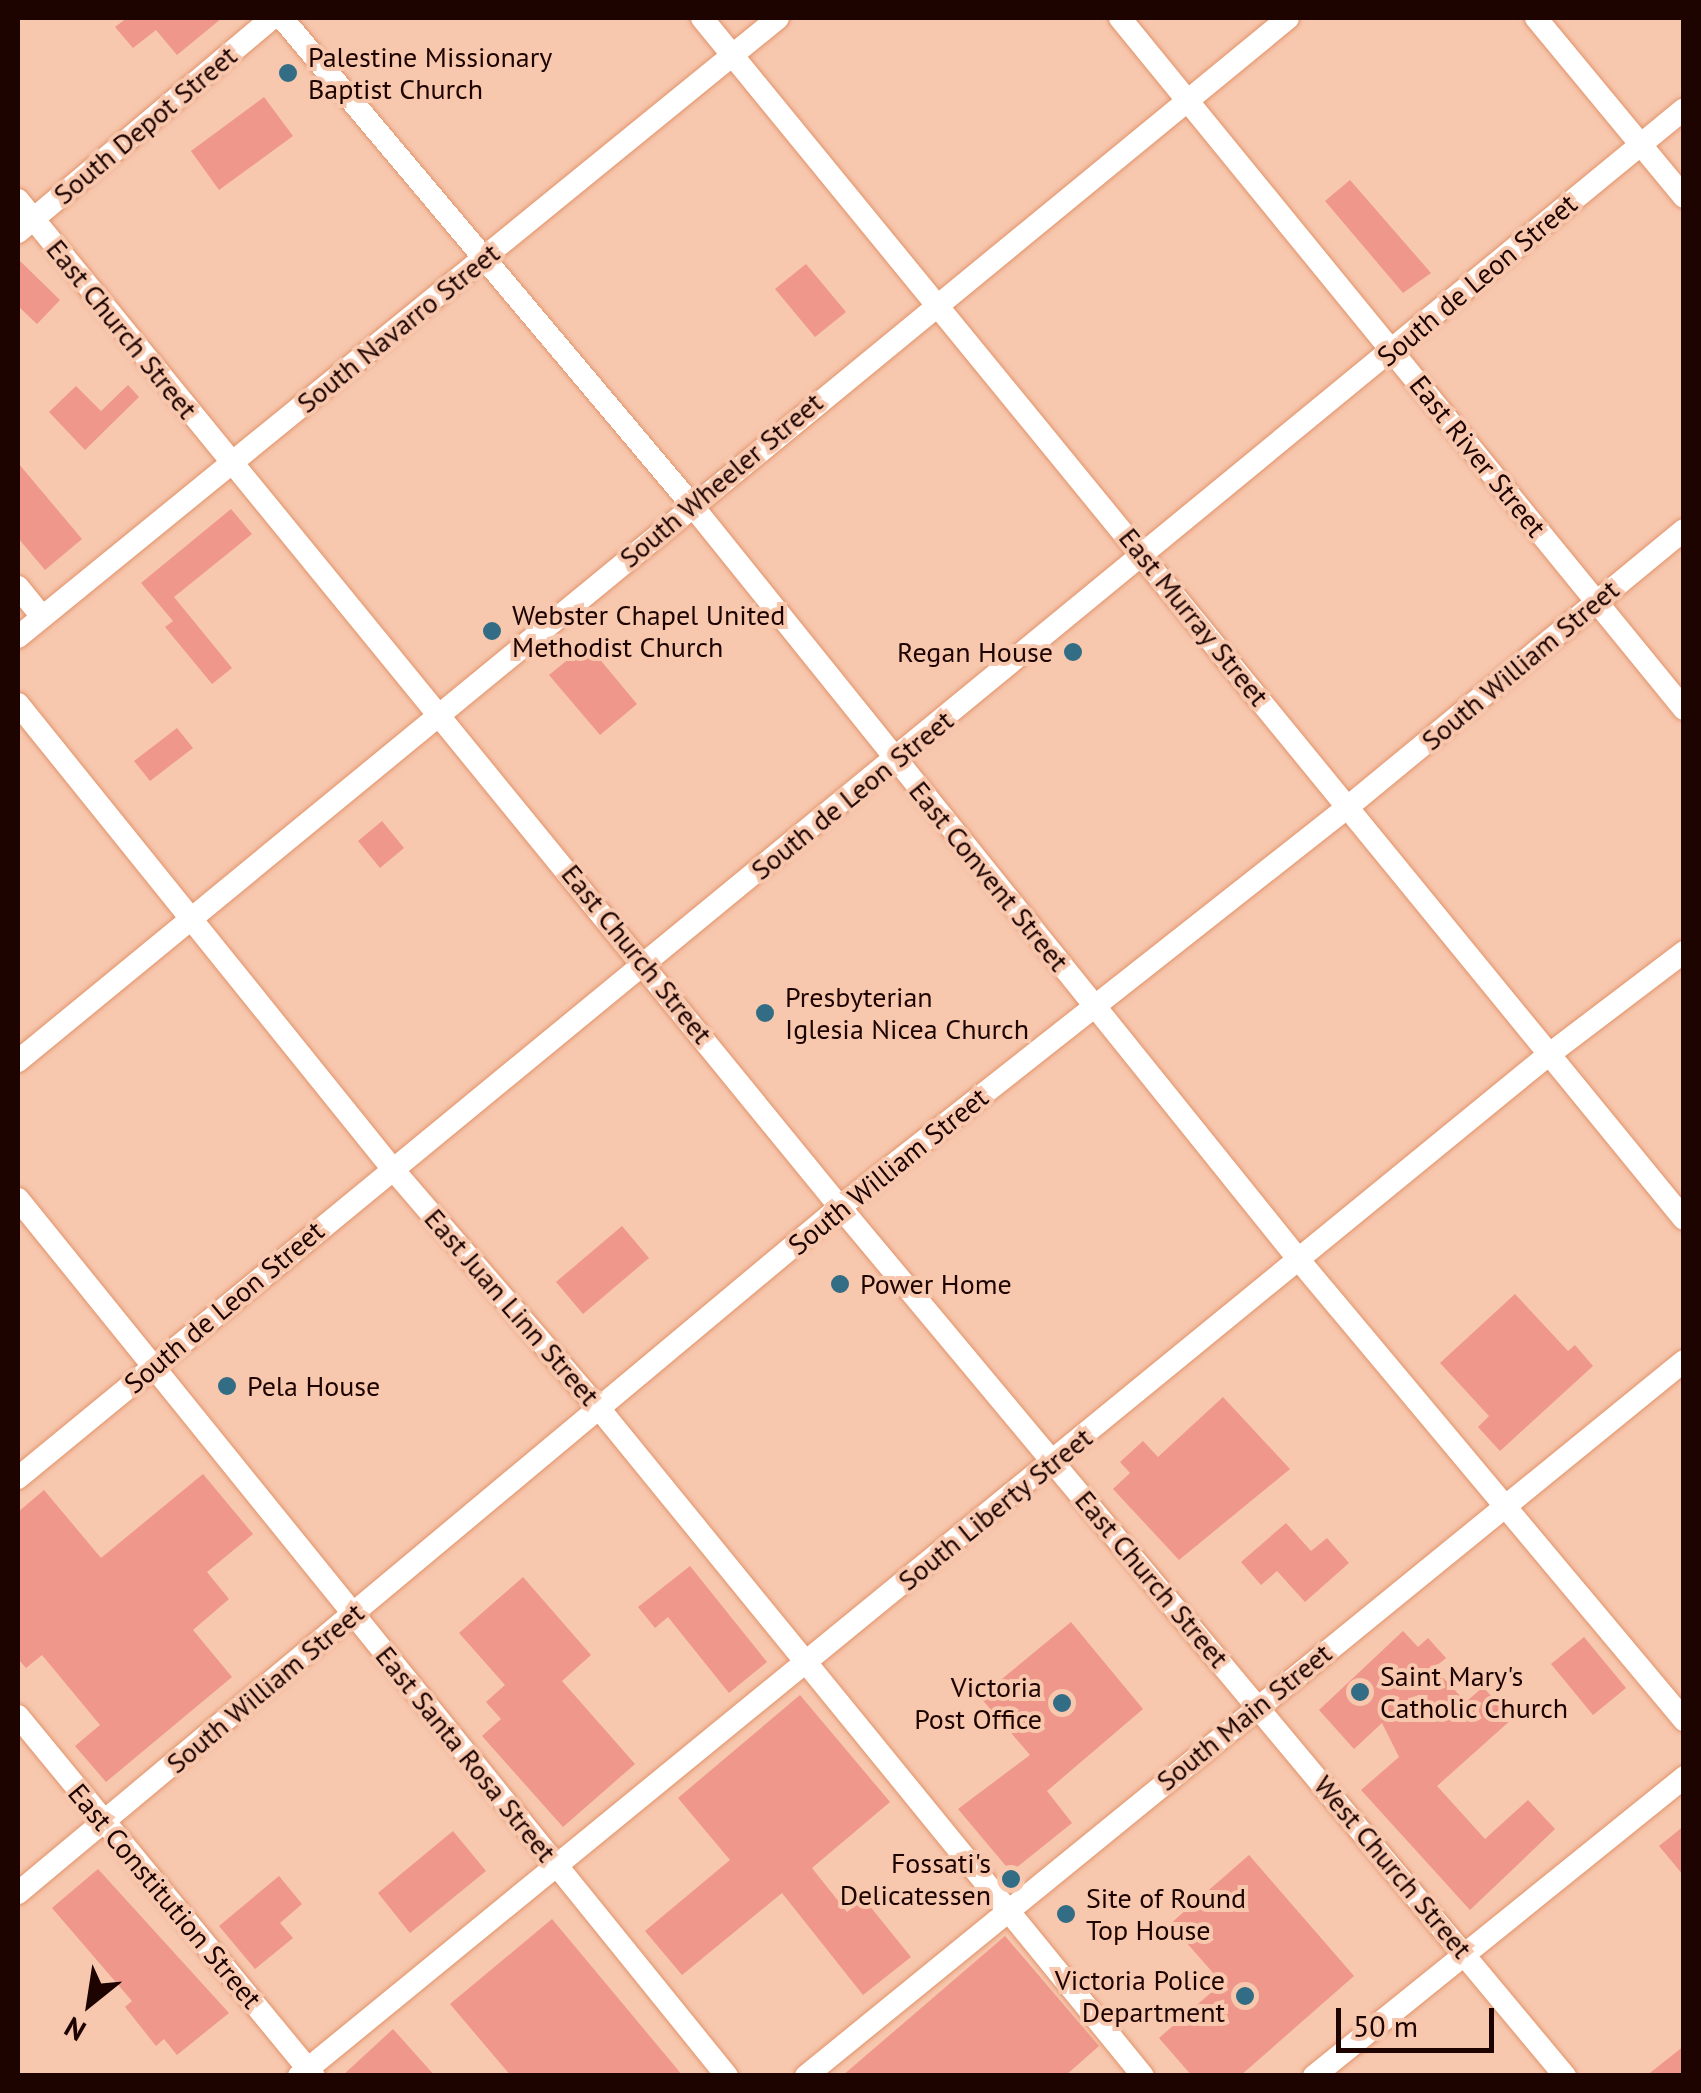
<!DOCTYPE html>
<style>
body{margin:0}
#map{position:relative;width:1701px;height:2093px;overflow:hidden;background:#f7c7ae;font-family:"PT Sans",sans-serif}
div>[style]{position:absolute}
.building>*{inset:0;background:#ef978b}
.roads{filter:drop-shadow(0 0 2px #e1946b) drop-shadow(0 0 2px #e1946b)}
.minor>*{height:22px;margin:-11px;padding:0 11px;transform-origin:11px;border-radius:11px;background:#fff}
.dots>*{width:28px;height:28px;translate:-50% -50%;box-sizing:border-box;border:5px solid #f7c7ae;border-radius:50%}
span{translate:-50% -50%;white-space:nowrap;text-align:center;line-height:1.15;-webkit-text-stroke:8px #f7c7ae;paint-order:stroke}
.poi-label{font-size:28px;color:#1e0400}
.left{translate:0 -50%;text-align:left}
.right{translate:-100% -50%;text-align:right}
.street-label{font-size:28px;color:#1e0400}
.frame{position:absolute;inset:0;border:20px solid #1e0400;pointer-events:none}
.north{position:absolute;left:40px;top:1953px;width:100px;height:100px;-webkit-text-stroke:8px #f7c7ae;paint-order:stroke;rotate:210deg;font-size:28px;font-weight:700;line-height:40px;text-align:center;color:#1e0400}
.north::after{content:'';display:block;margin:auto;width:35px;height:45px;background:#1e0400;clip-path:polygon(50% 0,100% 100%,50% 72%,0 100%)}
.scale{position:absolute;left:1336px;top:2008px;width:158px;height:45px;box-sizing:border-box;border:5px solid #1e0400;border-top:0;padding-left:12px;font-size:30px;line-height:35px;white-space:nowrap;color:#1e0400;-webkit-text-stroke:8px #f7c7ae;paint-order:stroke}
</style>
<div id="map">
<div class="building">
<i style="clip-path:polygon(127px 18px,222px 18px,177px 55px,156px 30px,133px 48px,115px 27px)"></i>
<i style="clip-path:polygon(264px 97px,293px 136px,219px 190px,191px 151px)"></i>
<i style="clip-path:polygon(1350px 180px,1431px 273px,1403px 293px,1325px 201px)"></i>
<i style="clip-path:polygon(18px 259px,60px 300px,37px 324px,18px 306px)"></i>
<i style="clip-path:polygon(806px 264px,846px 312px,815px 337px,775px 289px)"></i>
<i style="clip-path:polygon(128px 385px,139px 397px,85px 450px,49px 412px,76px 386px,101px 411px)"></i>
<i style="clip-path:polygon(18px 463px,82px 539px,45px 570px,18px 538px)"></i>
<i style="clip-path:polygon(231px 509px,252px 534px,174px 597px,232px 668px,212px 684px,165px 627px,173px 621px,141px 583px)"></i>
<i style="clip-path:polygon(587px 644px,637px 704px,600px 735px,549px 675px)"></i>
<i style="clip-path:polygon(177px 728px,193px 748px,150px 781px,134px 761px)"></i>
<i style="clip-path:polygon(382px 821px,404px 848px,380px 868px,358px 841px)"></i>
<i style="clip-path:polygon(622px 1226px,649px 1258px,583px 1314px,556px 1282px)"></i>
<i style="clip-path:polygon(1515px 1294px,1568px 1351px,1575px 1345px,1593px 1366px,1500px 1451px,1478px 1427px,1489px 1416px,1440px 1363px)"></i>
<i style="clip-path:polygon(1223px 1397px,1290px 1469px,1179px 1560px,1113px 1489px,1130px 1473px,1120px 1462px,1143px 1441px,1158px 1457px)"></i>
<i style="clip-path:polygon(203px 1474px,253px 1534px,207px 1572px,229px 1599px,193px 1630px,232px 1677px,106px 1782px,75px 1746px,100px 1725px,42px 1655px,26px 1668px,18px 1659px,18px 1512px,44px 1490px,101px 1558px)"></i>
<i style="clip-path:polygon(1286px 1523px,1311px 1551px,1327px 1538px,1349px 1563px,1305px 1602px,1277px 1571px,1261px 1585px,1241px 1562px)"></i>
<i style="clip-path:polygon(690px 1566px,767px 1662px,729px 1693px,668px 1617px,655px 1628px,638px 1607px)"></i>
<i style="clip-path:polygon(523px 1577px,591px 1655px,562px 1681px,635px 1764px,563px 1827px,482px 1736px,501px 1719px,486px 1702px,505px 1685px,459px 1633px)"></i>
<i style="clip-path:polygon(1071px 1622px,1143px 1709px,1047px 1791px,1072px 1823px,1011px 1872px,958px 1809px,1030px 1755px,980px 1697px)"></i>
<i style="clip-path:polygon(1403px 1631px,1418px 1647px,1428px 1638px,1446px 1658px,1434px 1668px,1466px 1702px,1483px 1687px,1512px 1719px,1437px 1786px,1485px 1839px,1528px 1800px,1555px 1829px,1470px 1910px,1361px 1790px,1399px 1757px,1382px 1723px,1354px 1749px,1319px 1710px)"></i>
<i style="clip-path:polygon(1584px 1637px,1626px 1688px,1593px 1715px,1551px 1664px)"></i>
<i style="clip-path:polygon(800px 1695px,890px 1802px,812px 1868px,847px 1912px,864px 1899px,911px 1957px,863px 1995px,782px 1893px,682px 1975px,645px 1931px,730px 1860px,678px 1798px)"></i>
<i style="clip-path:polygon(1684px 1826px,1684px 1876px,1659px 1846px)"></i>
<i style="clip-path:polygon(453px 1831px,486px 1871px,410px 1933px,378px 1893px)"></i>
<i style="clip-path:polygon(1249px 1855px,1354px 1976px,1240px 2076px,1192px 2076px,1159px 2038px,1222px 1983px,1170px 1924px)"></i>
<i style="clip-path:polygon(98px 1869px,229px 2013px,177px 2055px,164px 2039px,156px 2046px,125px 2007px,132px 2001px,52px 1908px)"></i>
<i style="clip-path:polygon(279px 1876px,302px 1904px,280px 1923px,293px 1938px,255px 1969px,219px 1926px)"></i>
<i style="clip-path:polygon(552px 1919px,683px 2076px,511px 2076px,450px 2004px)"></i>
<i style="clip-path:polygon(1005px 1936px,1099px 2046px,1065px 2076px,842px 2076px)"></i>
<i style="clip-path:polygon(393px 2029px,435px 2076px,342px 2076px)"></i>
<i style="clip-path:polygon(1684px 2046px,1684px 2076px,1646px 2076px)"></i>
</div>
<div class="roads">
<div class="minor">
<i style="left:282px;top:18px;width:635px;rotate:49.92deg"></i>
<i style="left:691px;top:504px;width:970px;rotate:51.19deg"></i>
<i style="left:1299px;top:1260px;width:600px;rotate:50.07deg"></i>
<i style="left:702px;top:18px;width:1551px;rotate:50.73deg"></i>
<i style="left:1120px;top:18px;width:892px;rotate:50.78deg"></i>
<i style="left:1536px;top:18px;width:232px;rotate:50.4deg"></i>
<i style="left:18px;top:200px;width:1300px;rotate:50.78deg"></i>
<i style="left:840px;top:1207px;width:1132px;rotate:50.16deg"></i>
<i style="left:18px;top:232px;width:332px;rotate:-40.1deg"></i>
<i style="left:18px;top:587px;width:38px;rotate:51deg"></i>
<i style="left:18px;top:637px;width:980px;rotate:-39.16deg"></i>
<i style="left:18px;top:704px;width:595px;rotate:51.14deg"></i>
<i style="left:391px;top:1167px;width:323px;rotate:49.3deg"></i>
<i style="left:602px;top:1412px;width:856px;rotate:50.83deg"></i>
<i style="left:18px;top:1061px;width:1643px;rotate:-39.39deg"></i>
<i style="left:18px;top:1199px;width:1128px;rotate:51.05deg"></i>
<i style="left:18px;top:1478px;width:2156px;rotate:-39.41deg"></i>
<i style="left:18px;top:1716px;width:466px;rotate:50.6deg"></i>
<i style="left:18px;top:1893px;width:1071px;rotate:-39.85deg"></i>
<i style="left:840px;top:1207px;width:648px;rotate:-38.23deg"></i>
<i style="left:1349px;top:806px;width:434px;rotate:-39.5deg"></i>
<i style="left:299px;top:2076px;width:1612px;rotate:-39.26deg"></i>
<i style="left:1547px;top:1056px;width:172px;rotate:-37.2deg"></i>
<i style="left:806px;top:2076px;width:1132px;rotate:-39.16deg"></i>
<i style="left:1314px;top:2076px;width:476px;rotate:-38.9deg"></i>
</div>
</div>
<div class="dots">
<i style="left:288px;top:73px;background:#326c85"></i>
<i style="left:492px;top:631px;background:#326c85"></i>
<i style="left:1073px;top:652px;background:#326c85"></i>
<i style="left:765px;top:1013px;background:#326c85"></i>
<i style="left:840px;top:1284px;background:#326c85"></i>
<i style="left:227px;top:1386px;background:#326c85"></i>
<i style="left:1360px;top:1692px;background:#326c85"></i>
<i style="left:1062px;top:1703px;background:#326c85"></i>
<i style="left:1011px;top:1879px;background:#326c85"></i>
<i style="left:1066px;top:1914px;background:#326c85"></i>
<i style="left:1245px;top:1996px;background:#326c85"></i>
</div>
<div class="poi-label">
<span class="left" style="left:308px;top:73px">Palestine Missionary<br>Baptist Church</span>
<span class="left" style="left:512px;top:631px">Webster Chapel United<br>Methodist Church</span>
<span class="right" style="left:1053px;top:652px">Regan House</span>
<span class="left" style="left:785px;top:1013px">Presbyterian<br>Iglesia Nicea Church</span>
<span class="left" style="left:860px;top:1284px">Power Home</span>
<span class="left" style="left:247px;top:1386px">Pela House</span>
<span class="left" style="left:1380px;top:1692px">Saint Mary's<br>Catholic Church</span>
<span class="right" style="left:1042px;top:1703px">Victoria<br>Post Office</span>
<span class="right" style="left:991px;top:1879px">Fossati's<br>Delicatessen</span>
<span class="left" style="left:1086px;top:1914px">Site of Round<br>Top House</span>
<span class="right" style="left:1225px;top:1996px">Victoria Police<br>Department</span>
</div>
<div class="street-label">
<span style="left:145px;top:125px;rotate:-40deg">South Depot Street</span>
<span style="left:1477px;top:280px;rotate:-40deg">South de Leon Street</span>
<span style="left:398px;top:328px;rotate:-39deg">South Navarro Street</span>
<span style="left:122px;top:329px;rotate:51deg">East Church Street</span>
<span style="left:1478px;top:456px;rotate:51deg">East River Street</span>
<span style="left:721px;top:480px;rotate:-40deg">South Wheeler Street</span>
<span style="left:1194px;top:617px;rotate:51deg">East Murray Street</span>
<span style="left:1520px;top:665px;rotate:-40deg">South William Street</span>
<span style="left:852px;top:795px;rotate:-39deg">South de Leon Street</span>
<span style="left:989px;top:876px;rotate:51deg">East Convent Street</span>
<span style="left:637px;top:954px;rotate:51deg">East Church Street</span>
<span style="left:888px;top:1171px;rotate:-39deg">South William Street</span>
<span style="left:224px;top:1307px;rotate:-40deg">South de Leon Street</span>
<span style="left:512px;top:1307px;rotate:49deg">East Juan Linn Street</span>
<span style="left:995px;top:1509px;rotate:-39deg">South Liberty Street</span>
<span style="left:1152px;top:1579px;rotate:50deg">East Church Street</span>
<span style="left:265px;top:1688px;rotate:-40deg">South William Street</span>
<span style="left:1244px;top:1717px;rotate:-39deg">South Main Street</span>
<span style="left:466px;top:1754px;rotate:51deg">East Santa Rosa Street</span>
<span style="left:1393px;top:1867px;rotate:50deg">West Church Street</span>
<span style="left:165px;top:1896px;rotate:50deg">East Constitution Street</span>
</div>
<div class="frame"></div>
<div class="north">N</div>
<div class="scale">50 m</div>
</div>
